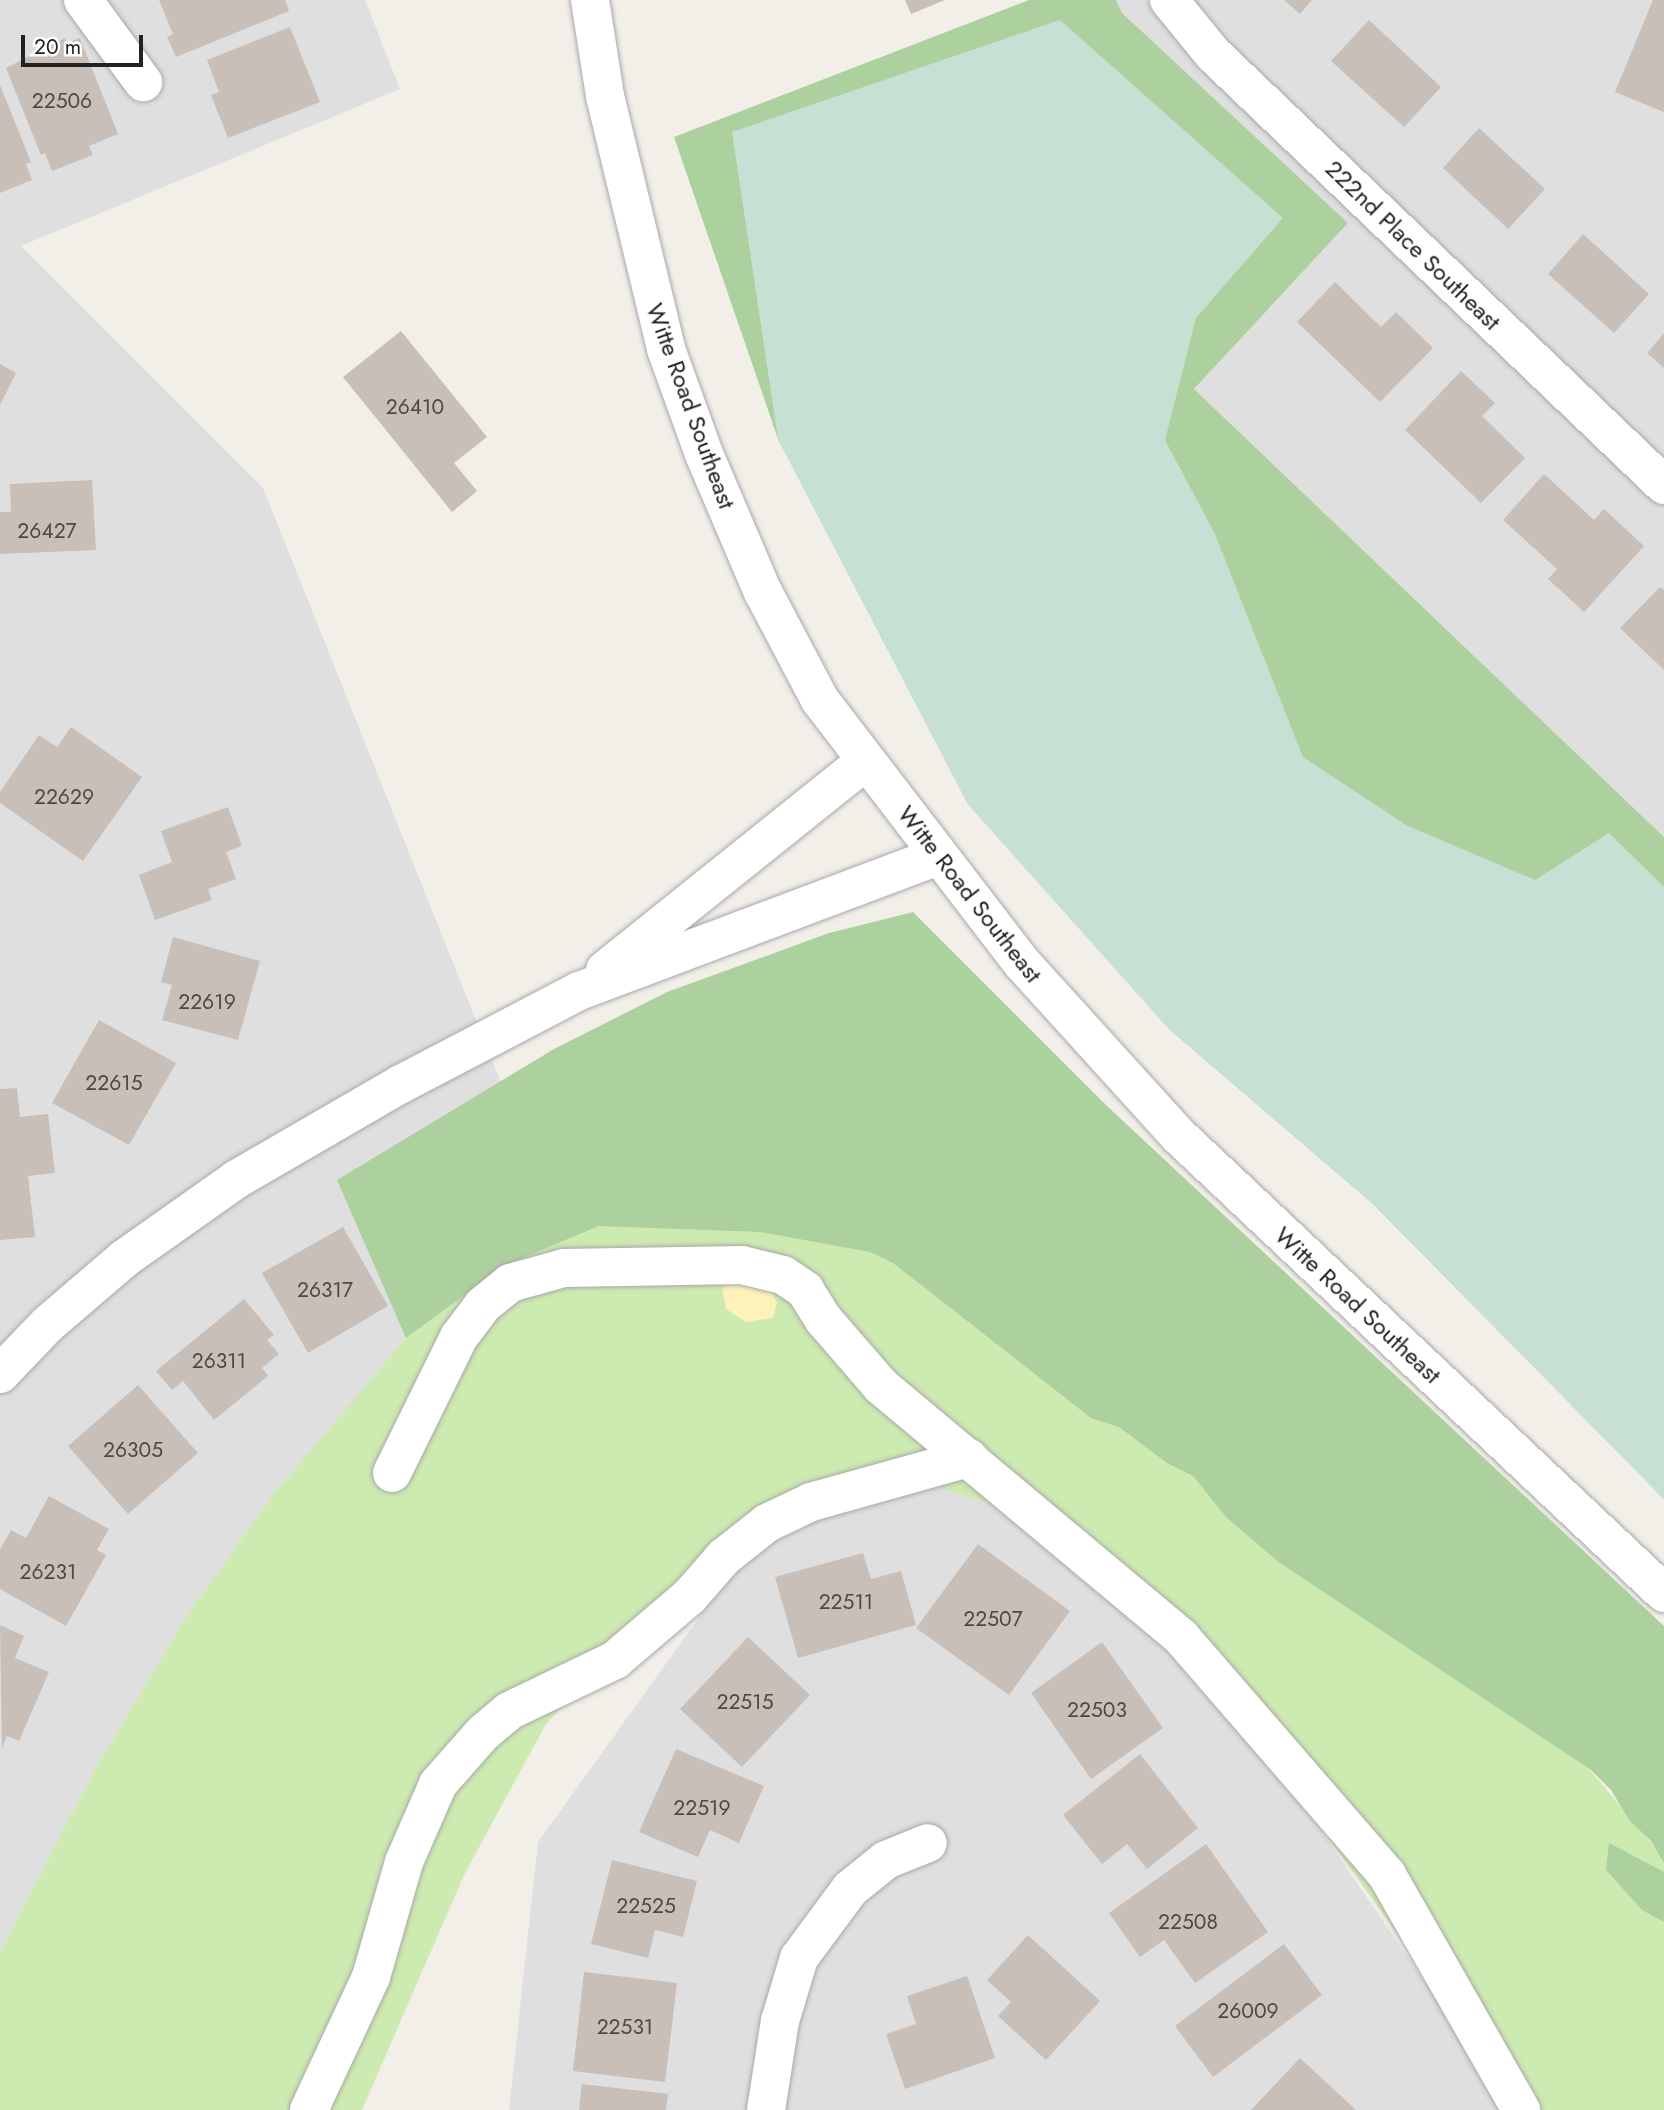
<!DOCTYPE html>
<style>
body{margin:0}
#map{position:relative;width:1664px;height:2110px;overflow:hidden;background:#f2efe9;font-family:Jost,sans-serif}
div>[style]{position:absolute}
.residential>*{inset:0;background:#e0dfdf}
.grass>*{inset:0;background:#cdebb0}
.forest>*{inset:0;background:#add19e}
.wetland>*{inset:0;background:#c6e0d4}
.sand>*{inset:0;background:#fff1ba}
.building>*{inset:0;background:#c7bfb8}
.roads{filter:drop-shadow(0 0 2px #a9a9a9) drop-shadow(0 0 2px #a9a9a9)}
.minor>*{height:38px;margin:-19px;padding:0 19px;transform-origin:19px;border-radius:19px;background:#fff}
span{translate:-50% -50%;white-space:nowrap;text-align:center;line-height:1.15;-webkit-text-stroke:7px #fff;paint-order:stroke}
.number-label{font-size:21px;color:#4b4948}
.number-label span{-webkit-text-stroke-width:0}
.street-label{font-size:24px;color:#222}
.scale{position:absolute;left:21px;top:35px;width:122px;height:32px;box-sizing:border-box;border:4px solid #222;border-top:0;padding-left:9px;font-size:21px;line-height:24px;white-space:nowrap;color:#222;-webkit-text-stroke:5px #fff;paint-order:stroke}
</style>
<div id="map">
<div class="residential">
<i style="clip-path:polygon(0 0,365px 0,400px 89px,21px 246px,263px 488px,564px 1240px,272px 1496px,184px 1620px,90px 1778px,0 1953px)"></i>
<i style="clip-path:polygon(1116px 0,1664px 0,1664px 837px,1194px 389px,1348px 223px,1121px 13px)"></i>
<i style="clip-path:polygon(936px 1487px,989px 1503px,1059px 1540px,1108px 1573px,1289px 1783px,1494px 2084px,1505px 2110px,509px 2110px,538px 1842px,731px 1573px,768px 1532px)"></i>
</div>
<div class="grass">
<i style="clip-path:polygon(784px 1200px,1392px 1535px,1664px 1858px,1664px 2110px,1505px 2110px,1421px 1967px,1289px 1783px,1108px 1573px,1059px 1540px,989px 1503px,936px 1487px,838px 1487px,641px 1618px,546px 1724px,465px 1873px,362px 2110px,0 2110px,0 1953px,90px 1778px,184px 1620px,272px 1496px,406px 1338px,504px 1266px,599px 1226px)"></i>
</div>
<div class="forest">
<i style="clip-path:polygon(1029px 0,1116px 0,1122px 13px,1348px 223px,1194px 389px,1664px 837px,1664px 1499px,1372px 1203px,1170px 1030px,968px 804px,778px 439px,674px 137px)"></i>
<i style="clip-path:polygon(913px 912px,1106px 1105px,1664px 1626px,1664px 1863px,1651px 1841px,1629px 1820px,1611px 1790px,1591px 1770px,1280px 1563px,1227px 1518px,1193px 1476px,1167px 1463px,1119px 1427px,1091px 1418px,893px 1263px,870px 1252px,760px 1232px,599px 1226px,504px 1266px,406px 1338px,337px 1180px,554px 1049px,667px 992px,829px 933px)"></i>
<i style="clip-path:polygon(1609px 1843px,1664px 1872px,1664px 1922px,1642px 1910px,1606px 1870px)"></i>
</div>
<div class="wetland">
<i style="clip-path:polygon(1060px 20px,1283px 218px,1196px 318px,1165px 440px,1215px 534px,1303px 757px,1406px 825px,1535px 880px,1609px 833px,1664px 887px,1664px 1499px,1372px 1203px,1170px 1030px,968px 804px,778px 439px,732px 132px)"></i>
</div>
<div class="sand">
<i style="clip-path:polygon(737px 1278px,772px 1291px,777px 1303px,773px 1318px,746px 1322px,726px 1309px,722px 1288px)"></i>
</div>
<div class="building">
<i style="clip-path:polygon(159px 0,285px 0,289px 11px,176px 57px,167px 37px,173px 34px)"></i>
<i style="clip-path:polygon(905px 0,945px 0,911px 14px)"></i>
<i style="clip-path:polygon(1284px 0,1312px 0,1300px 14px)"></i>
<i style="clip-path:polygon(1653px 0,1664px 0,1664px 112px,1615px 92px)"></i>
<i style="clip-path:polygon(1369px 20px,1441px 87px,1404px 127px,1331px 61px)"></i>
<i style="clip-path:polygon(290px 27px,320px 102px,228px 138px,211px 95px,219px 92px,207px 60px)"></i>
<i style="clip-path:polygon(65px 38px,67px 43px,80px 38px,118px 134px,89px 146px,93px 155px,52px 171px,45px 153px,41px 155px,6px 68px)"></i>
<i style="clip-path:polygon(0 85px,31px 162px,26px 164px,32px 180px,0 193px)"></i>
<i style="clip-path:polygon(1479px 128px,1545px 189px,1508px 229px,1443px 168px)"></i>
<i style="clip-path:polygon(1583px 234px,1649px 294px,1614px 333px,1548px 274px)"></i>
<i style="clip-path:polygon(1335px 282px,1381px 327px,1396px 312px,1433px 348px,1380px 402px,1297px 322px)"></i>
<i style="clip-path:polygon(401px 331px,487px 437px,454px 463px,477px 491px,452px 512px,343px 377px)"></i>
<i style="clip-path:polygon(1664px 333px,1664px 368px,1647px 353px)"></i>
<i style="clip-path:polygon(0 364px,16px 373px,0 405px)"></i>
<i style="clip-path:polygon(1461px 371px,1495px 403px,1482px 416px,1525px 458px,1481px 503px,1405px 430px)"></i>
<i style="clip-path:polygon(1544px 474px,1594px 520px,1604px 509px,1644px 546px,1584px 612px,1548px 579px,1557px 569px,1503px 520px)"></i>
<i style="clip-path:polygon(92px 480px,96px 550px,0 554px,0 512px,11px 512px,10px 484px)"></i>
<i style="clip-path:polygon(1660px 587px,1664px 590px,1664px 670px,1620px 628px)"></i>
<i style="clip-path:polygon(71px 727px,142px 777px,83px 861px,0 803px,0 792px,39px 735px,57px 747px)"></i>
<i style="clip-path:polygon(228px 807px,242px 846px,226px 852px,236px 879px,208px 889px,212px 900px,155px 920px,139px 875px,172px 862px,161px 831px)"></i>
<i style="clip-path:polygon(173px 937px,260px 961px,238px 1040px,162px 1020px,172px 985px,161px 982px)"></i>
<i style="clip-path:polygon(99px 1020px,176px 1063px,129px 1145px,52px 1103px)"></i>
<i style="clip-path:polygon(17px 1088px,20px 1117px,48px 1114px,55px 1173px,28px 1176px,35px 1237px,0 1240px,0 1089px)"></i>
<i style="clip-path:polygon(343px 1227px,388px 1306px,308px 1353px,262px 1273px)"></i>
<i style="clip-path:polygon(244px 1299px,274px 1335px,267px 1340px,279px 1354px,262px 1368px,268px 1376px,214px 1420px,183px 1381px,172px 1390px,156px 1371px)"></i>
<i style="clip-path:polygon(138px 1385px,198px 1453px,128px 1514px,68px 1446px)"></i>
<i style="clip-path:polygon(49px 1496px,109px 1529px,97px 1550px,106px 1555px,66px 1626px,0 1589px,0 1550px,11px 1530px,26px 1538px)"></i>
<i style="clip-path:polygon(978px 1544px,1070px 1611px,1009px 1695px,916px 1628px)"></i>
<i style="clip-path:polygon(863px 1553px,871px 1579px,901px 1571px,916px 1625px,798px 1658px,775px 1577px)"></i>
<i style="clip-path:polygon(0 1625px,24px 1636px,15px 1658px,49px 1672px,19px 1741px,7px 1736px,2px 1748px)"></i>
<i style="clip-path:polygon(748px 1637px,810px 1695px,742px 1767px,680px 1709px)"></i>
<i style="clip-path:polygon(1102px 1642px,1163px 1728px,1091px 1779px,1031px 1693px)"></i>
<i style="clip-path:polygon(676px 1749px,764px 1786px,739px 1843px,710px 1830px,698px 1857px,639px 1832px)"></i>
<i style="clip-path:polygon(1140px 1754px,1198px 1828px,1147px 1869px,1127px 1844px,1102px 1864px,1063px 1815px)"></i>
<i style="clip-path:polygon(1206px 1844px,1268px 1932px,1195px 1983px,1164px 1940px,1140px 1957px,1109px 1913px)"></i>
<i style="clip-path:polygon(612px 1860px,697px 1881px,683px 1937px,655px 1930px,648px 1958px,591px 1944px)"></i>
<i style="clip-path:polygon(1028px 1935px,1100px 2001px,1046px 2060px,998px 2016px,1011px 2002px,987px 1980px)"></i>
<i style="clip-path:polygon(1284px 1944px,1322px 1995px,1213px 2077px,1175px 2026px)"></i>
<i style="clip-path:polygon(584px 1972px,677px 1983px,665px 2082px,573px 2071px)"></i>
<i style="clip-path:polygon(967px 1976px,995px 2058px,905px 2089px,886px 2034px,916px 2024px,907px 1996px)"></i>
<i style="clip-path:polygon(1300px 2058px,1356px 2110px,1251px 2110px)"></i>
<i style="clip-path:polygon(582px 2084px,668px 2094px,666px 2110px,579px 2110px)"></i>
</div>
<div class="roads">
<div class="minor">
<i style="left:83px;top:0;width:102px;rotate:53.8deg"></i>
<i style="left:590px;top:0;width:97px;rotate:81.1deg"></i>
<i style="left:605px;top:96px;width:260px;rotate:76.4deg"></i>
<i style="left:666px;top:349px;width:112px;rotate:70.1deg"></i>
<i style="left:704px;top:454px;width:150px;rotate:66.9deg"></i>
<i style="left:763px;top:592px;width:122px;rotate:62.2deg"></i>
<i style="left:820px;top:700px;width:332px;rotate:52.5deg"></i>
<i style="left:1022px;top:963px;width:235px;rotate:47.8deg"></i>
<i style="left:1180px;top:1137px;width:665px;rotate:43.29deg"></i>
<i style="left:1169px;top:0;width:70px;rotate:50.8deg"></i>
<i style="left:1213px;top:54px;width:624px;rotate:43.7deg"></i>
<i style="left:605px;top:970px;width:334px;rotate:-38.7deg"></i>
<i style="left:0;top:1374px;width:69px;rotate:-46.2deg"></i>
<i style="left:48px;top:1324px;width:101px;rotate:-40.6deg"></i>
<i style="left:125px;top:1258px;width:137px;rotate:-35.2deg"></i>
<i style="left:237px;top:1179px;width:190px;rotate:-30.1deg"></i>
<i style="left:401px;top:1084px;width:201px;rotate:-27.6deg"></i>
<i style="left:579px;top:991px;width:384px;rotate:-20.6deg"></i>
<i style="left:392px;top:1473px;width:152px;rotate:-63.8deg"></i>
<i style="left:459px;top:1337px;width:40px;rotate:-53deg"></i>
<i style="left:483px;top:1305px;width:35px;rotate:-39deg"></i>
<i style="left:510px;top:1283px;width:56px;rotate:-15.5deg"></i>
<i style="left:564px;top:1268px;width:178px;rotate:-1deg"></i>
<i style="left:742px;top:1265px;width:42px;rotate:13.7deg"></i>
<i style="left:783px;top:1275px;width:27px;rotate:34deg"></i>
<i style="left:805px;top:1290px;width:36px;rotate:58deg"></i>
<i style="left:824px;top:1320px;width:87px;rotate:49.2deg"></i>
<i style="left:881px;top:1386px;width:391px;rotate:39.9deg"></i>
<i style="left:1181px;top:1637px;width:315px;rotate:49.1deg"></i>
<i style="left:1387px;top:1875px;width:271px;rotate:60.3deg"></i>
<i style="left:309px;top:2110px;width:147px;rotate:-65deg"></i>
<i style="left:371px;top:1977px;width:120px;rotate:-74deg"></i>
<i style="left:404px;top:1862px;width:85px;rotate:-66.4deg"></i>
<i style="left:438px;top:1784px;width:68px;rotate:-48.6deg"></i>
<i style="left:483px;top:1733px;width:34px;rotate:-40deg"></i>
<i style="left:509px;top:1711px;width:118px;rotate:-25.7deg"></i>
<i style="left:615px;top:1660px;width:99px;rotate:-40.5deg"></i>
<i style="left:690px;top:1596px;width:52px;rotate:-48.9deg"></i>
<i style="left:724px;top:1557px;width:55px;rotate:-38.3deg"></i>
<i style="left:767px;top:1523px;width:49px;rotate:-25.5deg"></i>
<i style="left:811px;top:1502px;width:164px;rotate:-15.6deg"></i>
<i style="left:766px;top:2110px;width:90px;rotate:-81.1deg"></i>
<i style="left:780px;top:2021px;width:66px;rotate:-73.2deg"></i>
<i style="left:799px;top:1958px;width:86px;rotate:-53.5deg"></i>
<i style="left:850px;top:1889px;width:46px;rotate:-38.9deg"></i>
<i style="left:886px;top:1860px;width:45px;rotate:-22deg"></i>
</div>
</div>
<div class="number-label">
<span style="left:62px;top:101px">22506</span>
<span style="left:415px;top:407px">26410</span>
<span style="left:47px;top:531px">26427</span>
<span style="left:64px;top:797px">22629</span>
<span style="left:207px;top:1002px">22619</span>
<span style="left:114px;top:1083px">22615</span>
<span style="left:325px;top:1290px">26317</span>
<span style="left:219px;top:1361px">26311</span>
<span style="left:133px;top:1450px">26305</span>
<span style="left:48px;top:1572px">26231</span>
<span style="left:846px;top:1602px">22511</span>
<span style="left:993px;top:1619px">22507</span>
<span style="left:745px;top:1702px">22515</span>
<span style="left:1097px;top:1710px">22503</span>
<span style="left:702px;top:1808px">22519</span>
<span style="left:646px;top:1906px">22525</span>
<span style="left:1188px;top:1922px">22508</span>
<span style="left:1248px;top:2011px">26009</span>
<span style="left:625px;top:2027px">22531</span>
</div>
<div class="street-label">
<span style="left:1413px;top:245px;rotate:44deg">222nd Place Southeast</span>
<span style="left:691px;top:406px;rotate:70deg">Witte Road Southeast</span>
<span style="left:970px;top:894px;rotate:52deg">Witte Road Southeast</span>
<span style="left:1358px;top:1305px;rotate:43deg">Witte Road Southeast</span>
</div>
<div class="scale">20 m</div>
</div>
